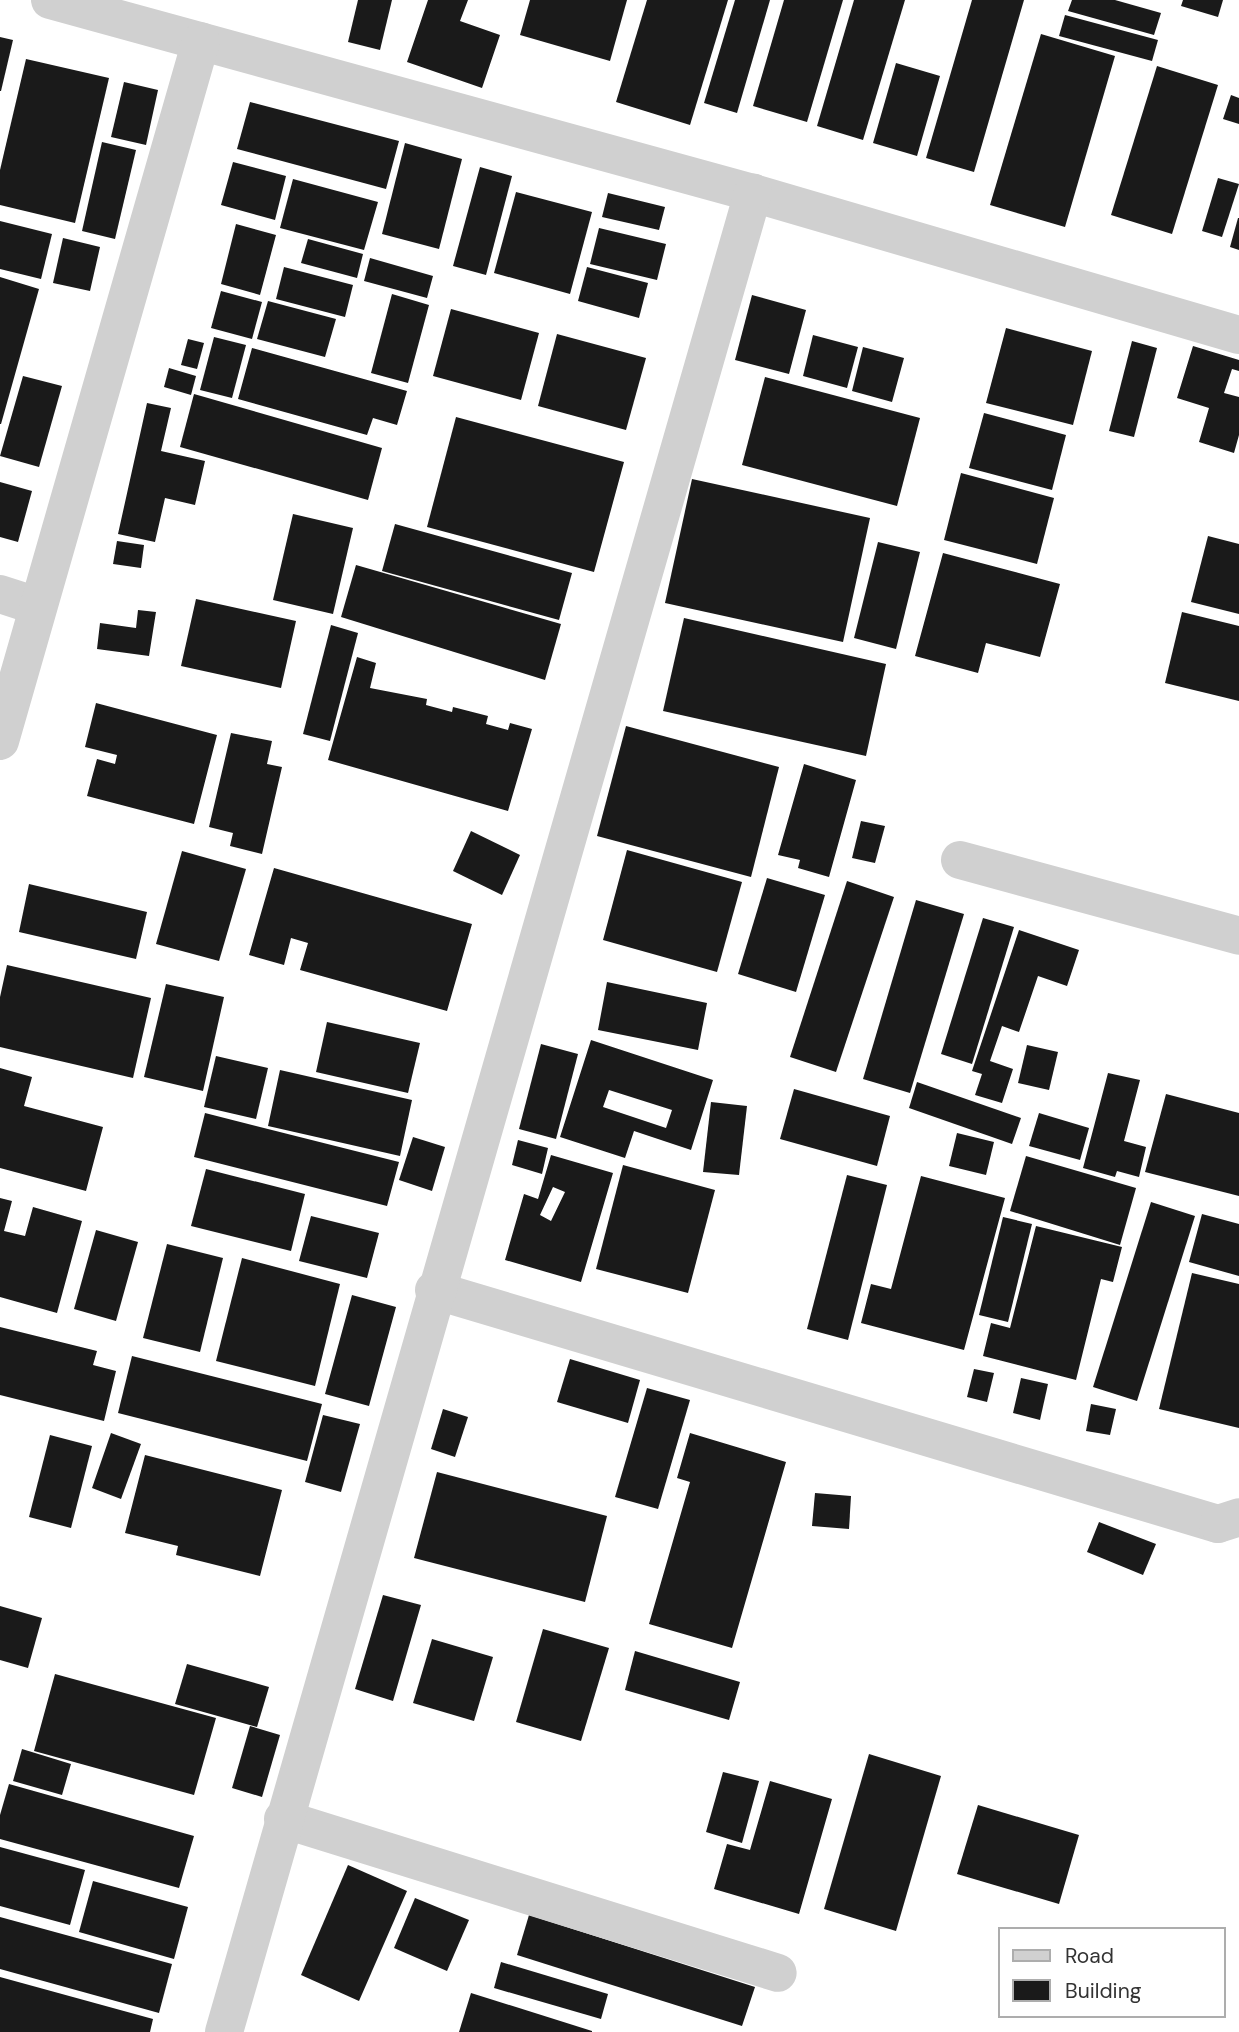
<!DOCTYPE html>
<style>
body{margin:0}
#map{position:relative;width:1239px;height:2032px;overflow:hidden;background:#fff;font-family:"DM Sans",sans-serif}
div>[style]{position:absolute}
.building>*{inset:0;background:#1a1a1a}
.minor>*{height:38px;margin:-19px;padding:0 19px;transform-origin:19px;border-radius:19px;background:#d0d0d0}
span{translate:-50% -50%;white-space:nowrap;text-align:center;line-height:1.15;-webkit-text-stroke:7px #fff;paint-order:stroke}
.legend{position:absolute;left:998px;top:1927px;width:228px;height:91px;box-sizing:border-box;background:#fff;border:2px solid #adadad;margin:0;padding:9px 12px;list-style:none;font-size:21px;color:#333}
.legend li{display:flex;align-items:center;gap:14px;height:35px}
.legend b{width:35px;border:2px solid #adadad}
</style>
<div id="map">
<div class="building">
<i style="clip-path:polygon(358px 0,392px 0,380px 50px,348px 42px)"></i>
<i style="clip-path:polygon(428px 0,468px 0,460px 21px,500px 35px,482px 88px,407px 62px)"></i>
<i style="clip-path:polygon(530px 0,627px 0,610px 61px,520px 35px)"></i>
<i style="clip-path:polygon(647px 0,728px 0,690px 125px,616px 102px)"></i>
<i style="clip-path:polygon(735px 0,770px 0,737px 113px,704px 103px)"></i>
<i style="clip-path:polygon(784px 0,843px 0,807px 122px,753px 106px)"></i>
<i style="clip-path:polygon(854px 0,905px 0,863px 140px,817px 126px)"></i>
<i style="clip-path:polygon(972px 0,1024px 0,974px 172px,926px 158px)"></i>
<i style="clip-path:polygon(1072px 0,1115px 0,1161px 13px,1154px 35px,1068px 11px)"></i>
<i style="clip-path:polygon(1183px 0,1223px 0,1218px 17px,1181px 6px)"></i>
<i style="clip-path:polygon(1065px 15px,1158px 40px,1152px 61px,1059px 36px)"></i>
<i style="clip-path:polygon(1041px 34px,1115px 56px,1065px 227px,990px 205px)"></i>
<i style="clip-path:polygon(0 37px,13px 40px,1px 91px,0 91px)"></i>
<i style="clip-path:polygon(26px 59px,109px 78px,75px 223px,0 205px,0 170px)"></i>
<i style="clip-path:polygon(896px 63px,940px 76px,917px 156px,873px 143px)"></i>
<i style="clip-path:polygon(1157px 66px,1218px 85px,1172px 234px,1111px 215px)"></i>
<i style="clip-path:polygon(124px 82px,158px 90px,146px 145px,111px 137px)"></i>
<i style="clip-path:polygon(1231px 95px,1239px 98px,1239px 124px,1223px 119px)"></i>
<i style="clip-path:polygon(250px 102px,399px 141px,386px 189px,237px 149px)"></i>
<i style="clip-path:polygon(102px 142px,136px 150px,115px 239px,82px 231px)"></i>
<i style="clip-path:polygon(405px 143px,462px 159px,439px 249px,382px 234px)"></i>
<i style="clip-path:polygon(233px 162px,286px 176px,275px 220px,221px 205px)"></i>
<i style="clip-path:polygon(480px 167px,512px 176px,486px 275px,453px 266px)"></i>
<i style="clip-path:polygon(1218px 178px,1239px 184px,1222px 237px,1202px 231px)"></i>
<i style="clip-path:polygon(293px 179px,378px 202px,364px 250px,280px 228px)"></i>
<i style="clip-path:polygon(516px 192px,592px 212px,570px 294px,494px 273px)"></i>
<i style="clip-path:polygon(608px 193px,665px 207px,659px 230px,602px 217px)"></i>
<i style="clip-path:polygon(1238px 218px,1239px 218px,1239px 250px,1230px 247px)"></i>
<i style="clip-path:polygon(0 221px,52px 234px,41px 279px,0 269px)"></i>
<i style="clip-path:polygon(236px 224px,276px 235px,260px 295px,221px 284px)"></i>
<i style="clip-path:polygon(599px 228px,666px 244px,657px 280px,590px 264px)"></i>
<i style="clip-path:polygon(63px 238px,100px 247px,90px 291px,53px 283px)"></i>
<i style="clip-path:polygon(308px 239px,363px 254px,357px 278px,301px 263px)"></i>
<i style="clip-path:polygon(370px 258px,433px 276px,427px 298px,364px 281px)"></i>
<i style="clip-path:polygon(284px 267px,353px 285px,345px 317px,276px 299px)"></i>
<i style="clip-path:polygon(587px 267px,648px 283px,639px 318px,578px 301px)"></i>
<i style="clip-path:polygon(0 277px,39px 289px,1px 424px,0 424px)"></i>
<i style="clip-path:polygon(221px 291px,262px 302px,252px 339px,211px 328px)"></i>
<i style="clip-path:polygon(392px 294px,429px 305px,408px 383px,371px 373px)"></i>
<i style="clip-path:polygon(752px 295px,806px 310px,789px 374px,735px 360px)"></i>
<i style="clip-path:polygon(268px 301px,336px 319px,325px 357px,257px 339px)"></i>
<i style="clip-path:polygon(451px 309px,539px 333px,521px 400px,433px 376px)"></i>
<i style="clip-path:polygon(1006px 328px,1092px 351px,1073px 425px,986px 403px)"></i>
<i style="clip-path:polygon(557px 334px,646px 358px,626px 430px,538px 406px)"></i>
<i style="clip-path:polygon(813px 335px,858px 347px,847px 388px,803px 376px)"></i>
<i style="clip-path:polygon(214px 337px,246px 345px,232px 398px,200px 390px)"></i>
<i style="clip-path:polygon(188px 339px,204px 343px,197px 369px,181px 365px)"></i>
<i style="clip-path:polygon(1132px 341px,1157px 348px,1134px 437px,1109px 431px)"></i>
<i style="clip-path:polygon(1193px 346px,1239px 360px,1239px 371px,1232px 369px,1224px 393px,1239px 397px,1239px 435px,1234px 453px,1199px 442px,1209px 408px,1177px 398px)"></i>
<i style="clip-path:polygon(863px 347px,904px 358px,892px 402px,852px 391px)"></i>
<i style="clip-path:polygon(252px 348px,407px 391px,397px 425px,373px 418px,367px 435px,238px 399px)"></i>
<i style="clip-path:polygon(169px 368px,196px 376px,191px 395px,164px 387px)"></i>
<i style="clip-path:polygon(23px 376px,62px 386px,39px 467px,0 456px)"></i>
<i style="clip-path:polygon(765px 377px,920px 418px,897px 506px,742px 465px)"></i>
<i style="clip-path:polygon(194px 394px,382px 448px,368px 500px,180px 447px)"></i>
<i style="clip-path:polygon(147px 403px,171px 408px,161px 451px,205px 461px,195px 505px,165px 498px,155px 542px,118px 534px)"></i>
<i style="clip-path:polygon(984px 413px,1066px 435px,1052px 490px,969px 468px)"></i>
<i style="clip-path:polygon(456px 417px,624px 462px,594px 572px,427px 527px)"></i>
<i style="clip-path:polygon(961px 473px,1054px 498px,1037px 564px,944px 540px)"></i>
<i style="clip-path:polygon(692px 479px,870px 518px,843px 642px,665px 603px)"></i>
<i style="clip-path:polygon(0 482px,32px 491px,18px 542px,0 537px)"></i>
<i style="clip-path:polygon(293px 514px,353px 528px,333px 614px,273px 600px)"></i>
<i style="clip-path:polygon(395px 524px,572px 573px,559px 620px,382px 571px)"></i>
<i style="clip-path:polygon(1208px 536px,1239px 544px,1239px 614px,1191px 602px)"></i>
<i style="clip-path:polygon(117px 541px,144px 545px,141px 568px,113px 564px)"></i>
<i style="clip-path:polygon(878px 542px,920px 552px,896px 649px,854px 638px)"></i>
<i style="clip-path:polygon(943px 553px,1060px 584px,1040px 657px,986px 643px,978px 673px,915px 656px)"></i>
<i style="clip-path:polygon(356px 565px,561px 624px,545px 680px,341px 617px)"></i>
<i style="clip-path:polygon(196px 599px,296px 621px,281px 688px,181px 666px)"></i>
<i style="clip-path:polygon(138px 610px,156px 612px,149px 656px,97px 649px,100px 623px,136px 628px)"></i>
<i style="clip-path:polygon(1182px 612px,1239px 626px,1239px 701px,1165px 683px)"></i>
<i style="clip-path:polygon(684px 618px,886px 664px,866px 756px,663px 711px)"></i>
<i style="clip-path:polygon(331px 625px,358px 633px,330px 741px,303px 734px)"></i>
<i style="clip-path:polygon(357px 657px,376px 663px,370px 688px,427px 699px,426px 705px,452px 712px,453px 707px,488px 716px,486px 724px,508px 730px,510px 723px,532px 729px,508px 811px,328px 760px)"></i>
<i style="clip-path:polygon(96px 703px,217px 735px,194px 824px,87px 796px,97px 759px,115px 764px,117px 755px,85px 747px)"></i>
<i style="clip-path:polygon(626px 726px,779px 767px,751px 877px,597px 836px)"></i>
<i style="clip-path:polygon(231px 733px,272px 741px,267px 764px,282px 767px,262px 854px,230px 846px,233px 833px,209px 827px)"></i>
<i style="clip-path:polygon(804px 764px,856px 780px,829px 877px,798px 868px,800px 860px,778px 855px)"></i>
<i style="clip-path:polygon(861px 821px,885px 826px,875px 863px,852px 858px)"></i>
<i style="clip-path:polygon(471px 831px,520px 855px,502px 895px,453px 871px)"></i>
<i style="clip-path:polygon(627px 850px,742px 882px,717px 972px,603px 940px)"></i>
<i style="clip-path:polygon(182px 851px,246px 869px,219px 961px,156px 944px)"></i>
<i style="clip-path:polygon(274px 868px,472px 924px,447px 1011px,300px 970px,308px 943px,291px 938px,284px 965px,249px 955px)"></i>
<i style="clip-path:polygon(767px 878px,825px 895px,796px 992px,738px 974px)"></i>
<i style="clip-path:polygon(847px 881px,894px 897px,836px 1072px,790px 1057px)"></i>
<i style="clip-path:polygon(29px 884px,147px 912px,136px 959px,19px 932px)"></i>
<i style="clip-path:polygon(916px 900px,964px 914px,910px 1093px,863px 1079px)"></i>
<i style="clip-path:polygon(983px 918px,1014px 927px,972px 1064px,941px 1054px)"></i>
<i style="clip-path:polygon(1019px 930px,1079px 950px,1067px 986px,1038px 976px,1019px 1032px,1002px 1026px,990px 1061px,1013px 1069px,1002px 1103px,975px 1095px,982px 1074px,972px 1071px)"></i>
<i style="clip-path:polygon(7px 965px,151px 998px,133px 1078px,0 1047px,0 997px)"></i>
<i style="clip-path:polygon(607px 982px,707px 1003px,698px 1050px,598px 1030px)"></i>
<i style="clip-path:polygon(166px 984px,224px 997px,203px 1091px,144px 1077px)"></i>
<i style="clip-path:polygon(327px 1022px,420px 1043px,408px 1093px,316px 1072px)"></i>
<i style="clip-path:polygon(evenodd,591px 1040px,713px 1080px,691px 1150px,634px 1131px,625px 1158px,560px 1137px,591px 1040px,609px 1090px,672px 1110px,666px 1128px,603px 1107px,609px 1090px)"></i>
<i style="clip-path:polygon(541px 1044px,578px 1054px,556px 1139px,519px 1129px)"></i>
<i style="clip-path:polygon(1027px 1045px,1058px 1052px,1049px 1090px,1018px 1083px)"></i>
<i style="clip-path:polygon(216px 1056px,268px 1068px,256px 1119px,204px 1107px)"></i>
<i style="clip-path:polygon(0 1068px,32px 1077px,24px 1106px,103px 1127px,86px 1191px,0 1168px)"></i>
<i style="clip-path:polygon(280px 1070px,412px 1100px,400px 1156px,268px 1126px)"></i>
<i style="clip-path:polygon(1108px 1073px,1140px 1080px,1124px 1141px,1146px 1147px,1139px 1177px,1117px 1171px,1115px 1177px,1083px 1168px)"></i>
<i style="clip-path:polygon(917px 1082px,1021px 1118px,1012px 1144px,909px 1108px)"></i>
<i style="clip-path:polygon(794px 1089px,890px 1116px,877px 1166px,780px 1139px)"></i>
<i style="clip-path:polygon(1166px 1094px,1239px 1113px,1239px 1196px,1145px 1172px)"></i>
<i style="clip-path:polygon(711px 1102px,747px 1106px,739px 1175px,703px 1172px)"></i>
<i style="clip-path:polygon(205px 1113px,399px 1162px,387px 1206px,194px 1157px)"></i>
<i style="clip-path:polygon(1039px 1113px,1089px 1128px,1080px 1160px,1029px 1146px)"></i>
<i style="clip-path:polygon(957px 1133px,994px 1142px,986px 1175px,949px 1166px)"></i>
<i style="clip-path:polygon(413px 1137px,445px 1147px,432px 1191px,399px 1180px)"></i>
<i style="clip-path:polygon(518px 1140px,548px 1148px,542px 1174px,512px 1165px)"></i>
<i style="clip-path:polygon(evenodd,551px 1155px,613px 1173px,581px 1282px,505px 1260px,524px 1194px,538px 1199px,551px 1155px,553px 1187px,565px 1192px,551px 1221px,540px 1215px,553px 1187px)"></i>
<i style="clip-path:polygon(1026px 1156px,1136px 1188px,1120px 1245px,1010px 1211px)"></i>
<i style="clip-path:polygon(623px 1165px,715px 1190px,688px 1293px,596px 1269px)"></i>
<i style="clip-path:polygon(206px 1169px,305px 1194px,291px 1251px,191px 1226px)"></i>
<i style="clip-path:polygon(847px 1175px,887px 1185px,848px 1340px,807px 1329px)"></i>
<i style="clip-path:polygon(921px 1176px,1005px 1198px,964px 1350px,861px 1323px,871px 1284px,891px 1289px)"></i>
<i style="clip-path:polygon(0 1198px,12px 1201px,4px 1231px,25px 1236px,33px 1207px,82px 1221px,57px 1313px,0 1297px)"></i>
<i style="clip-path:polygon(1151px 1202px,1195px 1216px,1137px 1401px,1093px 1387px)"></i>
<i style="clip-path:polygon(1202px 1214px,1239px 1224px,1239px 1276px,1189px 1262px)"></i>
<i style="clip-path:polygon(311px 1216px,379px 1233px,367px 1278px,299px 1261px)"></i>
<i style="clip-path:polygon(1003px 1217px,1032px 1224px,1008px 1322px,979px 1315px)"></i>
<i style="clip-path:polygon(1036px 1226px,1122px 1247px,1113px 1282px,1101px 1279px,1076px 1380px,983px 1356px,991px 1323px,1010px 1328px)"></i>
<i style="clip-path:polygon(96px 1230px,138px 1242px,116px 1321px,74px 1309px)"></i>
<i style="clip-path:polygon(167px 1244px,223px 1258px,200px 1352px,143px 1338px)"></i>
<i style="clip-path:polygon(242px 1258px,340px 1284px,315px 1386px,216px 1361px)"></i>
<i style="clip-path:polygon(1192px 1273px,1239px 1284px,1239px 1428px,1159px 1409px)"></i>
<i style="clip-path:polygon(352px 1295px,396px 1307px,369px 1406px,325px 1394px)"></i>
<i style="clip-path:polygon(0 1327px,97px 1351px,93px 1365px,116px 1371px,104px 1421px,0 1395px)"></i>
<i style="clip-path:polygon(132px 1356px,322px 1404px,307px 1461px,118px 1413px)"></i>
<i style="clip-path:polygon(570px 1359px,640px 1380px,628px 1423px,557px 1402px)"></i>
<i style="clip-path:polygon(974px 1369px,994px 1373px,987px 1402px,967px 1397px)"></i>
<i style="clip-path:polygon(1021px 1378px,1048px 1384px,1040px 1420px,1013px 1413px)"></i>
<i style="clip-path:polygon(647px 1388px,690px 1400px,658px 1509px,615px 1497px)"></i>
<i style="clip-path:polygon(1091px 1404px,1116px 1409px,1110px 1435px,1086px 1431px)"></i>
<i style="clip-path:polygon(443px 1409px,468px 1417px,455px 1457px,431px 1449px)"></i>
<i style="clip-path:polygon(323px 1415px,360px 1424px,341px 1492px,305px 1482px)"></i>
<i style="clip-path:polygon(111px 1433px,141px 1444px,121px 1499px,92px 1488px)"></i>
<i style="clip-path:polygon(690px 1433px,786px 1462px,732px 1648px,649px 1624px,690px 1482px,677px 1478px)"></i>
<i style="clip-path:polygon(50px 1435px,92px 1446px,71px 1528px,29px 1517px)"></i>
<i style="clip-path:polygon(145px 1455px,282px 1490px,260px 1576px,176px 1555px,178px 1546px,125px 1533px)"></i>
<i style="clip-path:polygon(437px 1472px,607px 1516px,585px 1602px,414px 1558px)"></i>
<i style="clip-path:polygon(815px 1493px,851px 1496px,849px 1529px,812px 1526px)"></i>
<i style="clip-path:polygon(1099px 1522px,1156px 1544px,1143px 1575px,1087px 1552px)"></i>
<i style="clip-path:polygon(383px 1595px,421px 1605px,393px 1701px,355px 1689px)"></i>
<i style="clip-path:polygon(0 1606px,42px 1618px,28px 1668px,0 1660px)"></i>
<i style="clip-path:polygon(543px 1629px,609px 1648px,581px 1741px,516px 1722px)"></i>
<i style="clip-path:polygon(432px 1639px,493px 1657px,474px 1721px,413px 1703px)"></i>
<i style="clip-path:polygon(635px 1651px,740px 1682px,729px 1720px,625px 1690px)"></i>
<i style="clip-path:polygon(187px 1664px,269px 1687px,257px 1727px,175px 1704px)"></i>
<i style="clip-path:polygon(55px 1674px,216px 1718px,194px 1795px,34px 1751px)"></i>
<i style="clip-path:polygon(250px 1726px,280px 1735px,262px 1797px,232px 1788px)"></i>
<i style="clip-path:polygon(22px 1749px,71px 1764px,62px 1795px,13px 1781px)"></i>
<i style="clip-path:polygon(869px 1754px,941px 1776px,896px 1931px,824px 1909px)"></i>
<i style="clip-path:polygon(723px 1772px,759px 1781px,742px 1843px,706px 1832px)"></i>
<i style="clip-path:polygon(770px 1781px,832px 1799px,799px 1914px,714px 1889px,727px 1844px,750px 1850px)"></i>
<i style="clip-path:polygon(9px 1784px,194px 1836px,179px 1888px,0 1839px,0 1815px)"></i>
<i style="clip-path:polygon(978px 1805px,1079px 1835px,1059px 1904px,957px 1874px)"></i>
<i style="clip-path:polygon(0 1847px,85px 1870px,70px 1925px,0 1906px)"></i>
<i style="clip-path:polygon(348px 1865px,407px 1891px,359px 2001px,301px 1975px)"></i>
<i style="clip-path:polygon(93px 1881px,188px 1907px,174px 1959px,79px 1932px)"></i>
<i style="clip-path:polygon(415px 1898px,469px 1920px,447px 1971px,394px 1948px)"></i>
<i style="clip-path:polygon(529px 1915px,755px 1987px,742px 2026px,517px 1955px)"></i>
<i style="clip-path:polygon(0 1917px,172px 1964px,159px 2013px,0 1969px)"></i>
<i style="clip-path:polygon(501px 1962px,608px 1994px,601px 2019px,494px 1988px)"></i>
<i style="clip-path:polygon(0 1977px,153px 2019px,150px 2032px,0 2032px)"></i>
<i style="clip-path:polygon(471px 1993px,592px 2031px,592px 2032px,459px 2032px)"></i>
</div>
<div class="minor">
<i style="left:50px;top:0;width:729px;rotate:15.35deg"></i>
<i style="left:753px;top:193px;width:506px;rotate:16.29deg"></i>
<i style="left:0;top:594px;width:40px;rotate:18deg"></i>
<i style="left:0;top:741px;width:728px;rotate:-73.98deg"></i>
<i style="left:960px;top:860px;width:289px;rotate:15.2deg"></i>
<i style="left:434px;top:1290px;width:818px;rotate:16.62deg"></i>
<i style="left:1218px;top:1524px;width:22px;rotate:-18deg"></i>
<i style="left:283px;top:1819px;width:518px;rotate:17.28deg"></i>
<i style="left:224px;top:2032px;width:1914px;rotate:-73.95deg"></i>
</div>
<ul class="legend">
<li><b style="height:9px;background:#d0d0d0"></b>Road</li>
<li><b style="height:19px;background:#1a1a1a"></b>Building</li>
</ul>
</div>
